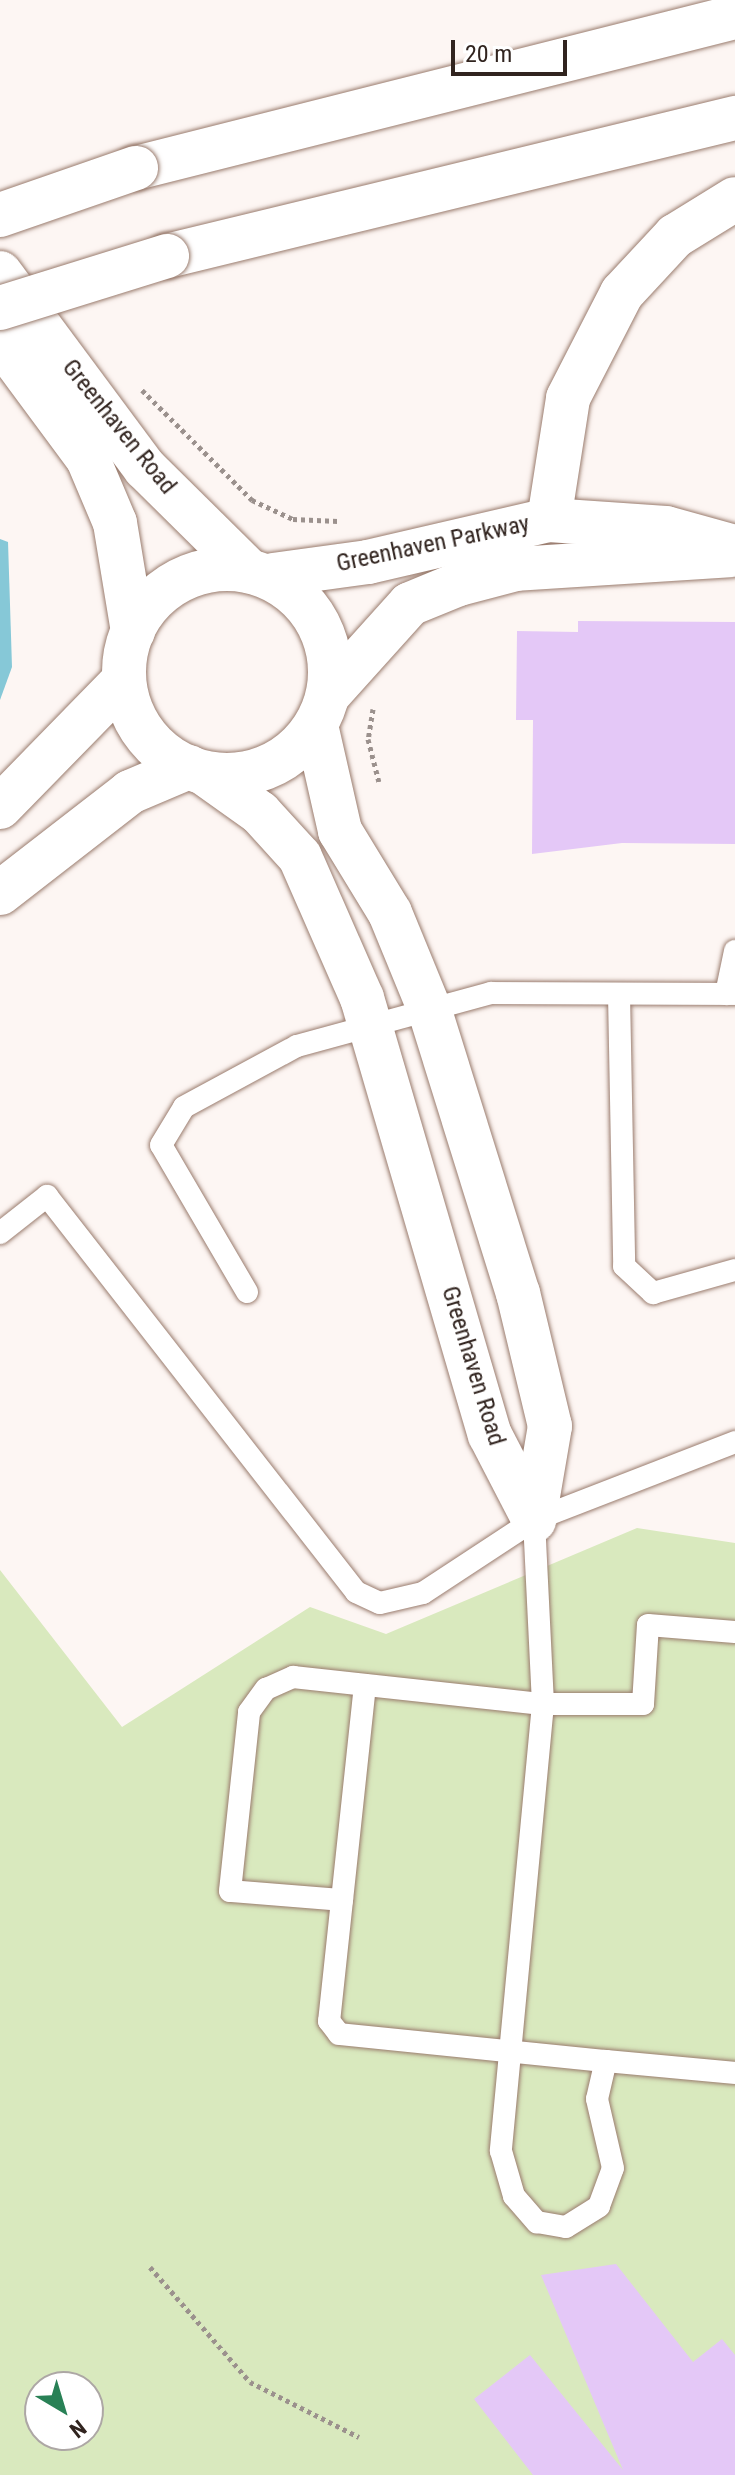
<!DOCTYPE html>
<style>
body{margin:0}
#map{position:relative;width:735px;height:2475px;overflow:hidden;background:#fdf6f3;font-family:"Roboto Condensed",sans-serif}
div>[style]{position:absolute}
.green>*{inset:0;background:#d9e9be}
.water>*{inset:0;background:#86c8d7}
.building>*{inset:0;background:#e4c8f7}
.path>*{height:5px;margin-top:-2.5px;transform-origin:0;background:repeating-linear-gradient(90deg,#9b918d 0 4px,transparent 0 8px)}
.roads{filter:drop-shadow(0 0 2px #9a7c6e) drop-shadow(0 0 2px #9a7c6e)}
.service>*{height:22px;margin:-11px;padding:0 11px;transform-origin:11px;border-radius:11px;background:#fff}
.minor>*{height:44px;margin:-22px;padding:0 22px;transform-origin:22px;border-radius:22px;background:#fff}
.tertiary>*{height:44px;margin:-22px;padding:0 22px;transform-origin:22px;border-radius:22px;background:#fff}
.secondary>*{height:44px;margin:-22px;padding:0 22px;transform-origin:22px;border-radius:22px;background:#fff}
.secondary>.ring{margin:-22px;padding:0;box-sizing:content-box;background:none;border:44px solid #fff;border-radius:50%}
.motorway>*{height:44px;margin:-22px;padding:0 22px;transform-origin:22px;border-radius:22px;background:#fff}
.bridges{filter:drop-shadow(0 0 2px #9a7c6e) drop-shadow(0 0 2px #9a7c6e)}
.motorway-bridge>*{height:44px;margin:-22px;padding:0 22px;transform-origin:22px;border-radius:22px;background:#fff}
span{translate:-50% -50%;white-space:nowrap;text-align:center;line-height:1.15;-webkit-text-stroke:7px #fff;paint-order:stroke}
.street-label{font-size:24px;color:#31241f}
.north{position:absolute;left:24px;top:2371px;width:80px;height:80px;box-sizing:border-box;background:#fff;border:2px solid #ada7a5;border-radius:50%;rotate:142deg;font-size:22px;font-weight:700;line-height:32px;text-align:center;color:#31241f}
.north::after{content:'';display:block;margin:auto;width:28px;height:36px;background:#298156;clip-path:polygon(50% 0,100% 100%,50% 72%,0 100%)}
.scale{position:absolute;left:451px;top:40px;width:116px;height:36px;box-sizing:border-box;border:4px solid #31241f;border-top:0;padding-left:10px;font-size:24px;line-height:28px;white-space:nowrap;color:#31241f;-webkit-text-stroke:6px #fff;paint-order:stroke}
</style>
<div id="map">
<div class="green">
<i style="clip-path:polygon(evenodd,637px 1528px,735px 1543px,735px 2475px,0 2475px,0 1570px,122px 1727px,310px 1607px,386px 1634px,637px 1528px,40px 2387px,88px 2387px,88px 2435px,40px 2435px,40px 2387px)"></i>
</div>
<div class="water">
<i style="clip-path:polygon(0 539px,8px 542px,12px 667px,0 700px)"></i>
</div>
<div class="building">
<i style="clip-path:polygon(578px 621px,735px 622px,735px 844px,622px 843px,532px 854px,533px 720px,516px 720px,517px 631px,578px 632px)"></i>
<i style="clip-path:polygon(616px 2264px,693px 2362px,722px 2339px,735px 2355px,735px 2475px,533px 2475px,474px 2399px,530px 2355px,623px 2470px,541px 2275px)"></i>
</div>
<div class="path">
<i style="left:142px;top:390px;width:156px;rotate:45deg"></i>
<i style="left:252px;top:500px;width:45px;rotate:24.9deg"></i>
<i style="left:293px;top:519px;width:45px;rotate:2.5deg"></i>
<i style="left:373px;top:709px;width:30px;rotate:99deg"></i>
<i style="left:368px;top:739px;width:44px;rotate:75.7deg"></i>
<i style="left:150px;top:2267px;width:152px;rotate:49deg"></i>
<i style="left:250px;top:2382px;width:122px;rotate:26.8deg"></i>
</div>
<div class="roads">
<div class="service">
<i style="left:619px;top:994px;width:272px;rotate:88.9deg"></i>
<i style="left:624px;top:1266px;width:40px;rotate:43deg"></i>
<i style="left:653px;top:1293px;width:85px;rotate:-15.7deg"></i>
<i style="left:726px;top:994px;width:44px;rotate:-78.2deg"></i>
<i style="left:0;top:1233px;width:60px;rotate:-38.2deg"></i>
<i style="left:47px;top:1196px;width:502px;rotate:52.03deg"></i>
<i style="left:356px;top:1592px;width:26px;rotate:25deg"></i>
<i style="left:380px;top:1603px;width:44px;rotate:-13.1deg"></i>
<i style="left:423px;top:1593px;width:133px;rotate:-33.3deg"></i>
<i style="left:534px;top:1520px;width:216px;rotate:-21.2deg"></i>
<i style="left:247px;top:1292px;width:170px;rotate:-120.3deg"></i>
<i style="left:161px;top:1145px;width:44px;rotate:-58.8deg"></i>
<i style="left:184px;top:1107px;width:128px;rotate:-28.4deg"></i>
<i style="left:297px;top:1046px;width:201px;rotate:-15.3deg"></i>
<i style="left:491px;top:993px;width:244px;rotate:0.2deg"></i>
<i style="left:534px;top:1520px;width:184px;rotate:87.2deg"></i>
<i style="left:543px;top:1704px;width:449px;rotate:95.4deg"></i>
<i style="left:501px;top:2151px;width:47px;rotate:73.9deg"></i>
<i style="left:514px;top:2196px;width:35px;rotate:49deg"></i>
<i style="left:537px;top:2222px;width:29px;rotate:10deg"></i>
<i style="left:566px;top:2227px;width:39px;rotate:-32deg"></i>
<i style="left:599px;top:2206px;width:40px;rotate:-69.8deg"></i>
<i style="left:613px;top:2168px;width:71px;rotate:-103.1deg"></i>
<i style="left:597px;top:2099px;width:39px;rotate:-77deg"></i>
<i style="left:606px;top:2061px;width:130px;rotate:5.3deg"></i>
<i style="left:365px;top:1685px;width:338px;rotate:96.1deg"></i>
<i style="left:329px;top:2021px;width:16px;rotate:52deg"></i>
<i style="left:339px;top:2034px;width:268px;rotate:5.8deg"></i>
<i style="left:342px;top:1900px;width:112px;rotate:-175.4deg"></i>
<i style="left:230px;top:1891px;width:180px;rotate:-83.9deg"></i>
<i style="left:249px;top:1712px;width:29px;rotate:-54deg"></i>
<i style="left:266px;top:1689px;width:30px;rotate:-24deg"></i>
<i style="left:293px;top:1677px;width:251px;rotate:6.2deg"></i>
<i style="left:543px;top:1704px;width:100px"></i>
<i style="left:643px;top:1704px;width:79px;rotate:-86.4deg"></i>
<i style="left:648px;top:1625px;width:87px;rotate:4.6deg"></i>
</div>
<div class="minor">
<i style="left:549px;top:520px;width:123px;rotate:-81.1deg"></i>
<i style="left:568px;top:398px;width:118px;rotate:-62.8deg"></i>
<i style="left:622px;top:293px;width:78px;rotate:-47.1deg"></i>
<i style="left:675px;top:236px;width:70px;rotate:-31.7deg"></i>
<i style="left:316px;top:725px;width:109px;rotate:77.2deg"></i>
<i style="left:340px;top:831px;width:96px;rotate:58.6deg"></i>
<i style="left:390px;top:913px;width:103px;rotate:67.7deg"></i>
<i style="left:429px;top:1008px;width:299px;rotate:72.7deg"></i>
<i style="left:518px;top:1293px;width:137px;rotate:76.5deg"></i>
<i style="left:550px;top:1426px;width:95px;rotate:99.7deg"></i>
<i style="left:204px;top:773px;width:69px;rotate:35.5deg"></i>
<i style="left:260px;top:813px;width:59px;rotate:47.7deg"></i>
<i style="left:300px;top:857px;width:154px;rotate:66.3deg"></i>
<i style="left:362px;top:998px;width:455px;rotate:73.7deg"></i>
<i style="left:490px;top:1435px;width:96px;rotate:62.6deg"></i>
</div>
<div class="tertiary">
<i style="left:273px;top:575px;width:96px;rotate:-7.8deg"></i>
<i style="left:368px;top:562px;width:186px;rotate:-13.1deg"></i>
<i style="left:549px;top:520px;width:117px;rotate:3.9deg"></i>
<i style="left:666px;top:528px;width:72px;rotate:15.4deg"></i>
<i style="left:328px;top:695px;width:122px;rotate:-48deg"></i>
<i style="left:410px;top:604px;width:53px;rotate:-22.2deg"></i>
<i style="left:459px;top:584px;width:59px;rotate:-14.7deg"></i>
<i style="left:516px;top:569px;width:215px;rotate:-3.7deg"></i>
</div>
<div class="secondary">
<i style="left:0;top:273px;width:243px;rotate:53.4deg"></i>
<i style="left:145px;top:468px;width:146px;rotate:44.7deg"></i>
<i style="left:0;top:340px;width:148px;rotate:53.5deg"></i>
<i style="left:88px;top:459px;width:69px;rotate:67.1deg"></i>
<i style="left:115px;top:523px;width:110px;rotate:80.6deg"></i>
<i class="ring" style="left:124px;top:569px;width:162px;height:162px"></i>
</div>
<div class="motorway">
<i style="left:136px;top:168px;width:618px;rotate:-14.15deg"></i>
<i style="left:167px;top:256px;width:585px;rotate:-13.66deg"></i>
<i style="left:0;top:807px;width:176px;rotate:-45.7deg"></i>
<i style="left:0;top:893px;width:165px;rotate:-37.8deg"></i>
<i style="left:130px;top:792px;width:64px;rotate:-23deg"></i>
</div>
</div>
<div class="bridges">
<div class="motorway-bridge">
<i style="left:0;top:215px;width:144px;rotate:-19.1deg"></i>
<i style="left:0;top:308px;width:175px;rotate:-17.3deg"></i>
</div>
</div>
<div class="street-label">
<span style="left:119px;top:427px;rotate:51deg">Greenhaven Road</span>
<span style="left:433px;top:544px;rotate:-12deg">Greenhaven Parkway</span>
<span style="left:473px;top:1366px;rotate:73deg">Greenhaven Road</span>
</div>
<div class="north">N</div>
<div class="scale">20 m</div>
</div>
